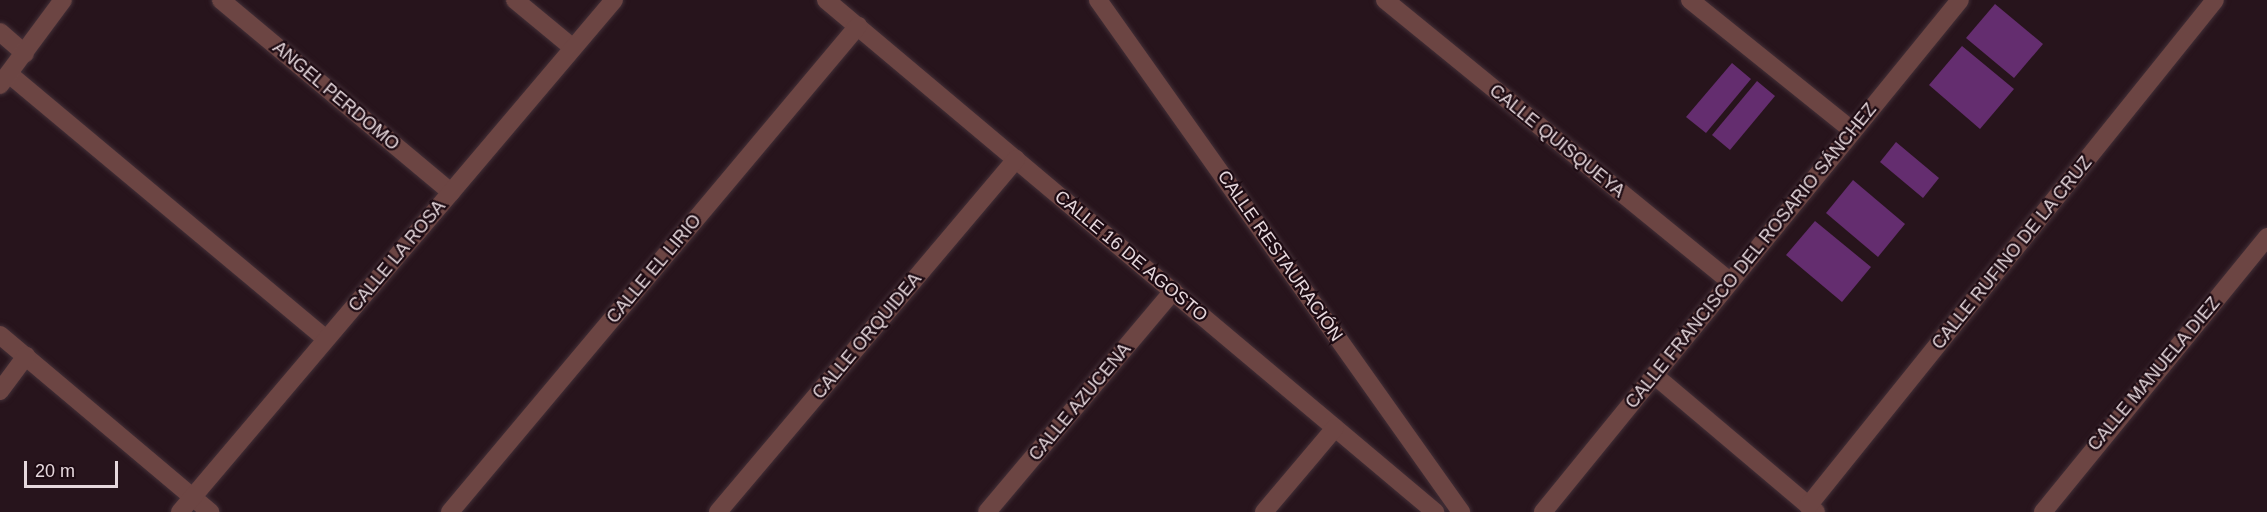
<!DOCTYPE html>
<meta charset="utf-8">
<style>
body{margin:0}
#map{position:relative;width:2267px;height:512px;overflow:hidden;background:#27141c;font-family:Helvetica,sans-serif}
div>[style]{position:absolute}
.building>*{inset:0;background:#642d6f}
.roads{filter:drop-shadow(0 0 2px #422f37) drop-shadow(0 0 2px #422f37)}
.street>*{height:18px;margin:-9px;padding:0 9px;transform-origin:9px;border-radius:9px;background:#6c4543}
span{translate:-50% -50%;white-space:nowrap;text-align:center;line-height:1.15;-webkit-text-stroke:4.5px #1d0b13;paint-order:stroke}
.street-label{font-size:18px;color:#e6d8dd}
.scale{position:absolute;left:24px;top:461px;width:94px;height:27px;box-sizing:border-box;border:3px solid #e6d8dd;border-top:0;padding-left:8px;font-size:18px;line-height:21px;white-space:nowrap;color:#e6d8dd;-webkit-text-stroke:4px #1d0b13;paint-order:stroke}
</style>
<div id="map">
<div class="building">
<i style="clip-path:polygon(1995px 4px,2043px 44px,2014px 78px,1966px 38px)"></i>
<i style="clip-path:polygon(1962px 46px,2014px 89px,1980px 129px,1929px 85px)"></i>
<i style="clip-path:polygon(1732px 63px,1751px 79px,1706px 133px,1686px 117px)"></i>
<i style="clip-path:polygon(1757px 81px,1775px 96px,1730px 150px,1712px 135px)"></i>
<i style="clip-path:polygon(1896px 142px,1939px 178px,1923px 198px,1880px 162px)"></i>
<i style="clip-path:polygon(1853px 180px,1905px 224px,1878px 257px,1826px 213px)"></i>
<i style="clip-path:polygon(1815px 221px,1871px 267px,1842px 302px,1786px 255px)"></i>
</div>
<div class="roads">
<div class="street">
<i style="left:221px;top:0;width:300px;rotate:39.9deg"></i>
<i style="left:515px;top:0;width:75px;rotate:39.6deg"></i>
<i style="left:826px;top:0;width:796px;rotate:40.05deg"></i>
<i style="left:1098px;top:0;width:628px;rotate:54.66deg"></i>
<i style="left:1385px;top:0;width:445px;rotate:39.2deg"></i>
<i style="left:1690px;top:0;width:209px;rotate:38.8deg"></i>
<i style="left:0;top:32px;width:33px;rotate:41deg"></i>
<i style="left:9px;top:74px;width:413px;rotate:39.9deg"></i>
<i style="left:0;top:85px;width:106px;rotate:-53.5deg"></i>
<i style="left:0;top:335px;width:275px;rotate:40.1deg"></i>
<i style="left:1654px;top:375px;width:212px;rotate:40.2deg"></i>
<i style="left:0;top:391px;width:44px;rotate:-53.4deg"></i>
<i style="left:1808px;top:506px;width:649px;rotate:-51.19deg"></i>
<i style="left:180px;top:512px;width:671px;rotate:-49.71deg"></i>
<i style="left:450px;top:512px;width:635px;rotate:-49.99deg"></i>
<i style="left:718px;top:512px;width:462px;rotate:-49.8deg"></i>
<i style="left:987px;top:512px;width:289px;rotate:-49.9deg"></i>
<i style="left:1264px;top:512px;width:110px;rotate:-49.8deg"></i>
<i style="left:1543px;top:512px;width:660px;rotate:-50.84deg"></i>
<i style="left:2043px;top:512px;width:355px;rotate:-50.8deg"></i>
</div>
</div>
<div class="street-label">
<span style="left:336px;top:96px;rotate:40deg">ANGEL PERDOMO</span>
<span style="left:1557px;top:141px;rotate:39deg">CALLE QUISQUEYA</span>
<span style="left:2012px;top:253px;rotate:-51deg">CALLE RUFINO DE LA CRUZ</span>
<span style="left:397px;top:256px;rotate:-50deg">CALLE LA ROSA</span>
<span style="left:1131px;top:256px;rotate:40deg">CALLE 16 DE AGOSTO</span>
<span style="left:1280px;top:256px;rotate:55deg">CALLE RESTAURACIÓN</span>
<span style="left:1751px;top:256px;rotate:-51deg">CALLE FRANCISCO DEL ROSARIO SÁNCHEZ</span>
<span style="left:654px;top:269px;rotate:-50deg">CALLE EL LIRIO</span>
<span style="left:867px;top:336px;rotate:-50deg">CALLE ORQUIDEA</span>
<span style="left:2154px;top:374px;rotate:-50deg">CALLE MANUELA DIEZ</span>
<span style="left:1080px;top:402px;rotate:-50deg">CALLE AZUCENA</span>
</div>
<div class="scale">20 m</div>
</div>
